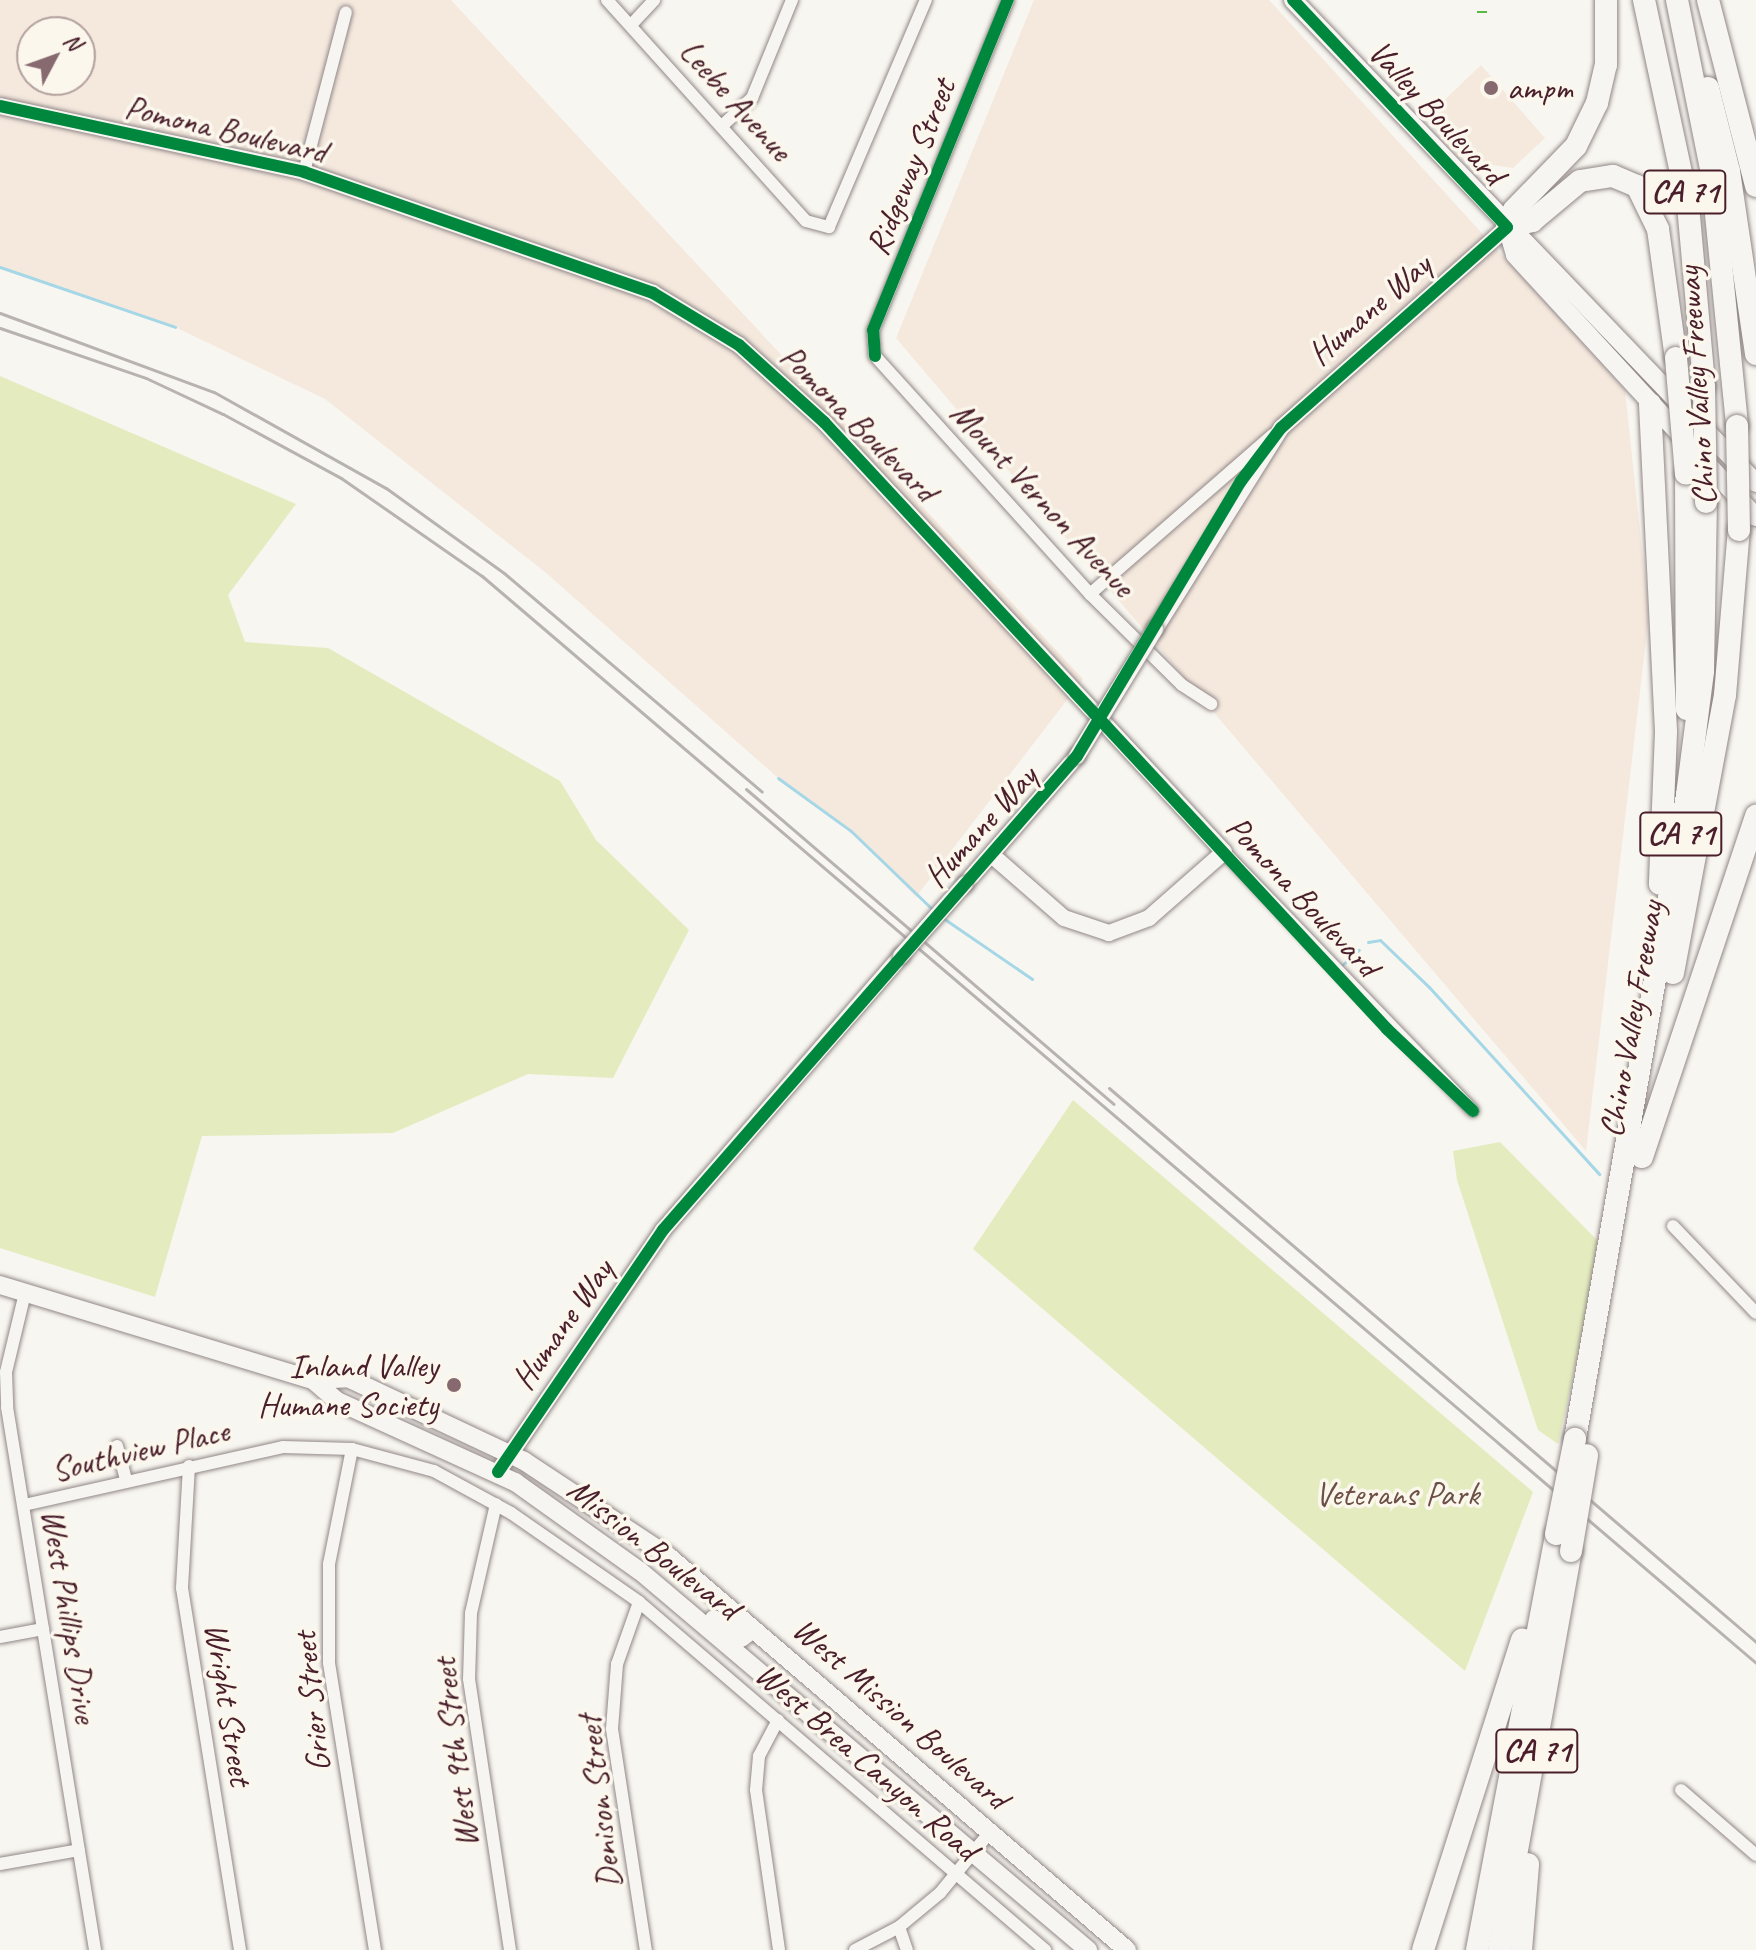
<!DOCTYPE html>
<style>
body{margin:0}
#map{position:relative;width:1756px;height:1950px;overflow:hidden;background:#f8f6f0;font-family:Caveat,sans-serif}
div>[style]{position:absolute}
.built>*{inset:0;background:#f5e9de}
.green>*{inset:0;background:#e4ecbf}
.stream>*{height:3px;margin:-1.5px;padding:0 1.5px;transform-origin:1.5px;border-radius:1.5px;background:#a5d7e7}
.roads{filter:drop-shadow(0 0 2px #918787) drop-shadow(0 0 2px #918787)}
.street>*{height:12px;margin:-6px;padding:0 6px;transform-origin:6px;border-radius:6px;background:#f6f5f1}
.secondary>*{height:16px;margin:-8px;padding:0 8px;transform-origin:8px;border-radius:8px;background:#f6f5f1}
.primary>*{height:18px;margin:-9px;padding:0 9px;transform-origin:9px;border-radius:9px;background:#f6f5f1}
.highway>*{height:22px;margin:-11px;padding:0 11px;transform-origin:11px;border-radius:11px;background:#f6f5f1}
.rail>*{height:3px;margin:-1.5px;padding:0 1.5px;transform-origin:1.5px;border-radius:1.5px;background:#b8b3b1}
.bridges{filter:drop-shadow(0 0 2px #918787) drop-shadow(0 0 2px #918787)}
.secondary-bridge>*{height:16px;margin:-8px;padding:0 8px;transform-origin:8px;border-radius:8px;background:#f6f5f1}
.highway-bridge>*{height:22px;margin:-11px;padding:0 11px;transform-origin:11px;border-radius:11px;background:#f6f5f1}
.quiet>*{height:10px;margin-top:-5px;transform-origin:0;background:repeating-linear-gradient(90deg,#58b947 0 20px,transparent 0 30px)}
.cycleway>*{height:12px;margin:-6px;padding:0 6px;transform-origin:6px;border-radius:6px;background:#00873e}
.dots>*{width:22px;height:22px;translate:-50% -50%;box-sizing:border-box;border:4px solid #fbf7ec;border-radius:50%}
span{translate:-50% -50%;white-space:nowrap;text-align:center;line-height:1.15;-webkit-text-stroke:7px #fbf7ec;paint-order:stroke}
.shield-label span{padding:2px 6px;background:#fbf7ec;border:2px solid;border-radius:6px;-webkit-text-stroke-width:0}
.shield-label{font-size:32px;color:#4a1f2b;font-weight:700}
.poi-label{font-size:34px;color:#4a1f2b}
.left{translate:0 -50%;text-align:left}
.right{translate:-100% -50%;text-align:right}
.street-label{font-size:34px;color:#4a1f2b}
.park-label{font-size:34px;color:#6c5046}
.north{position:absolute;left:16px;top:16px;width:80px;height:80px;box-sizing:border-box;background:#fbf7ec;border:2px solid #b4a19f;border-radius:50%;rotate:49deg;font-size:22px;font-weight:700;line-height:32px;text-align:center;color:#4a1f2b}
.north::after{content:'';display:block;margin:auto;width:28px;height:36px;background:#876a70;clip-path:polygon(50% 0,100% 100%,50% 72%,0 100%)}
</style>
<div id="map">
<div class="built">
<i style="clip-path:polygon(evenodd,0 0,451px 0,1083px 679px,916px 897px,851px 831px,778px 778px,545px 572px,325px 399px,175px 327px,0 267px,0 0,32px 32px,80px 32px,80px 80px,32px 80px,32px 32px)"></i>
<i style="clip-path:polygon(1034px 0,1269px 0,1625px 390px,1649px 615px,1586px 1151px,896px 338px)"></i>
<i style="clip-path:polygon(1481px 65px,1545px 138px,1513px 168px,1485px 164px,1434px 110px)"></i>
</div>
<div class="green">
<i style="clip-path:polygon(0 376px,296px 504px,228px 595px,245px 642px,328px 648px,560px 781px,596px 840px,689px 930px,613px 1078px,528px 1074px,393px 1133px,202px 1136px,155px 1297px,0 1248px)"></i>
<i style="clip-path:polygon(1073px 1100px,1533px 1492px,1465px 1671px,973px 1249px)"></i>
<i style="clip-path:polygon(1500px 1142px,1602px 1245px,1558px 1444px,1538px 1430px,1457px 1180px,1453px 1151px)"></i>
</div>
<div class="stream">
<i style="left:0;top:267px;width:185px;rotate:18.9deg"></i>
<i style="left:778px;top:778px;width:90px;rotate:36deg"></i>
<i style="left:851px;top:831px;width:115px;rotate:43.9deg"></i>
<i style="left:943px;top:918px;width:108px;rotate:34.4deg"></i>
<i style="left:1368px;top:942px;width:12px;rotate:-9deg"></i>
<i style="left:1380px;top:940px;width:68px;rotate:43.8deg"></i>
<i style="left:1429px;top:987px;width:253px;rotate:47.7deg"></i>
<i style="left:1341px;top:966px;width:24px;rotate:-42deg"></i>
</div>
<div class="roads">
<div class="street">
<i style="left:607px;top:0;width:297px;rotate:48deg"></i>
<i style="left:806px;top:221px;width:24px;rotate:15deg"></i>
<i style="left:829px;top:227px;width:247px;rotate:-66.9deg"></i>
<i style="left:1008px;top:0;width:357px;rotate:112.2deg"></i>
<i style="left:873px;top:330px;width:26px;rotate:86deg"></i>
<i style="left:875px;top:356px;width:321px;rotate:47.9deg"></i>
<i style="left:1090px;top:594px;width:129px;rotate:44.7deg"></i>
<i style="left:1182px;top:685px;width:35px;rotate:33deg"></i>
<i style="left:631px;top:25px;width:34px;rotate:-47deg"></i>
<i style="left:723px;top:125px;width:40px;rotate:-43deg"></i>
<i style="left:752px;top:98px;width:106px;rotate:-67.8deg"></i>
<i style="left:304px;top:172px;width:165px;rotate:-75.3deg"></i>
<i style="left:1090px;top:594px;width:242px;rotate:-41.1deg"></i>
<i style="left:1224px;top:852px;width:359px;rotate:46.1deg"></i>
<i style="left:1673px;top:1226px;width:120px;rotate:46.3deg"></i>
<i style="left:25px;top:1293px;width:81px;rotate:103.5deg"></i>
<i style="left:6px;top:1372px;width:35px;rotate:88deg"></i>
<i style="left:7px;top:1407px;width:550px;rotate:80.79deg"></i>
<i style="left:117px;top:1446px;width:35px;rotate:75deg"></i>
<i style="left:352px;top:1449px;width:117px;rotate:101.3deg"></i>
<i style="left:329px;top:1564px;width:99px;rotate:90deg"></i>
<i style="left:329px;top:1663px;width:291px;rotate:80.9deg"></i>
<i style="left:189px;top:1466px;width:122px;rotate:93.3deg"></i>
<i style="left:182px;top:1588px;width:367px;rotate:80.9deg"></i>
<i style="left:496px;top:1504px;width:112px;rotate:102.9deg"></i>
<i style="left:471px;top:1613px;width:66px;rotate:91.7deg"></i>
<i style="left:469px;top:1679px;width:274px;rotate:81.4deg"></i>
<i style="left:24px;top:1505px;width:265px;rotate:-12.6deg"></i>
<i style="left:283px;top:1447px;width:69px;rotate:1.7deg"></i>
<i style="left:352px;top:1449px;width:85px;rotate:15deg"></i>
<i style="left:434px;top:1471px;width:88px;rotate:28.6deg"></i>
<i style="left:511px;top:1513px;width:156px;rotate:34.8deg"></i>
<i style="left:639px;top:1602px;width:535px;rotate:40.6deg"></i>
<i style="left:639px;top:1602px;width:66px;rotate:109.5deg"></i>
<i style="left:617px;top:1664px;width:65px;rotate:94.4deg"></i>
<i style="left:612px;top:1729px;width:224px;rotate:81.3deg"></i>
<i style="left:0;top:1637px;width:44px;rotate:-10.5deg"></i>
<i style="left:778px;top:1720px;width:41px;rotate:117.8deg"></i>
<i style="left:759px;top:1756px;width:34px;rotate:95deg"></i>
<i style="left:756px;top:1790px;width:162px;rotate:81.8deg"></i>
<i style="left:1681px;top:1790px;width:99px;rotate:40.9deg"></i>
<i style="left:0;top:1864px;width:80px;rotate:-10deg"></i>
<i style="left:899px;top:1927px;width:24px;rotate:71deg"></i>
<i style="left:855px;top:1950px;width:50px;rotate:-27.6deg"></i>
<i style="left:899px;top:1927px;width:53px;rotate:-39.7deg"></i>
<i style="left:940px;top:1893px;width:79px;rotate:-50.7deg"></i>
</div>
<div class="secondary">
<i style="left:0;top:106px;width:311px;rotate:12.2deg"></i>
<i style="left:304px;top:172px;width:369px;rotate:19.1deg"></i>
<i style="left:653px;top:293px;width:100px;rotate:31.2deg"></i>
<i style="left:739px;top:345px;width:115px;rotate:42.2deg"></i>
<i style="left:824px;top:422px;width:587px;rotate:47.07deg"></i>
<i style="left:1224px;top:852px;width:100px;rotate:138.7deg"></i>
<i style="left:1149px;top:918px;width:43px;rotate:159.4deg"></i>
<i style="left:1109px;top:933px;width:47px;rotate:-161.6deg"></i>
<i style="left:1064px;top:918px;width:93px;rotate:-138.9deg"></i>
<i style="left:1155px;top:629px;width:237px;rotate:-57.9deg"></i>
<i style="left:1281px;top:428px;width:302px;rotate:-41.6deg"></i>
<i style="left:965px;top:884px;width:170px;rotate:-48.8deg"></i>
<i style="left:498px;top:1472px;width:293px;rotate:-55.7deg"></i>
<i style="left:663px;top:1230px;width:363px;rotate:-49deg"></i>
</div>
<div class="primary">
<i style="left:1293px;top:0;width:669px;rotate:46.21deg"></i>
<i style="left:1507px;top:227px;width:29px;rotate:74deg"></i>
<i style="left:1515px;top:255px;width:356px;rotate:47.4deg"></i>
<i style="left:0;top:1285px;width:327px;rotate:16.9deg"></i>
<i style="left:313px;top:1380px;width:35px;rotate:-3deg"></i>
<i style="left:348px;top:1378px;width:195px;rotate:25.2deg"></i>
<i style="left:524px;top:1461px;width:173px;rotate:33.4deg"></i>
<i style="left:668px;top:1556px;width:605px;rotate:40.64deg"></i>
<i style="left:313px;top:1380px;width:32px;rotate:41deg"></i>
<i style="left:337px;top:1401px;width:196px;rotate:24.5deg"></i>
<i style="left:515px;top:1482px;width:153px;rotate:35.5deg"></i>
<i style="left:640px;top:1571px;width:587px;rotate:40.23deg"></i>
<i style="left:714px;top:1619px;width:33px;rotate:35deg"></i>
<i style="left:741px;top:1638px;width:15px;rotate:-37deg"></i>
</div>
<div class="highway">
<i style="left:1644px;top:0;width:210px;rotate:77.9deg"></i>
<i style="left:1688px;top:205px;width:182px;rotate:84.9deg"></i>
<i style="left:1677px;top:0;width:177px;rotate:78.6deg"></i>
<i style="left:1712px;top:174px;width:253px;rotate:84.3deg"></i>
<i style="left:1708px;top:0;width:192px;rotate:75.5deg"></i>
<i style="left:1708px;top:88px;width:86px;rotate:75.8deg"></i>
<i style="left:1729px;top:171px;width:185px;rotate:81.6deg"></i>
<i style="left:1507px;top:227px;width:26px;rotate:-13deg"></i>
<i style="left:1532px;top:221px;width:62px;rotate:-39.8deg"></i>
<i style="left:1580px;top:181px;width:33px;rotate:-9deg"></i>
<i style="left:1613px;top:176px;width:26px;rotate:23deg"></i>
<i style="left:1637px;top:186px;width:48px;rotate:64deg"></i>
<i style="left:1658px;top:229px;width:130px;rotate:82.1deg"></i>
<i style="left:1507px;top:227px;width:18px;rotate:-68deg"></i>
<i style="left:1514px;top:210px;width:89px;rotate:-45.9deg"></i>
<i style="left:1576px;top:146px;width:48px;rotate:-64deg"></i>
<i style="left:1597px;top:103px;width:39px;rotate:-77deg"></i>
<i style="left:1606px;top:65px;width:65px;rotate:-90deg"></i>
<i style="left:1650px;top:404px;width:328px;rotate:87.2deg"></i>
<i style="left:1666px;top:732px;width:152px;rotate:92.3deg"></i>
<i style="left:1686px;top:474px;width:235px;rotate:89.8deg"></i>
<i style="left:1673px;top:973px;width:283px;rotate:-79.4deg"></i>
<i style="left:1725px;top:695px;width:166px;rotate:-85.2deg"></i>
<i style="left:1642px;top:1157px;width:360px;rotate:-71.5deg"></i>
<i style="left:1575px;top:1439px;width:654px;rotate:-80.13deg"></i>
<i style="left:1687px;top:795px;width:125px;rotate:-82.6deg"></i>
<i style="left:1703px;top:671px;width:169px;rotate:-89deg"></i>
<i style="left:1423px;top:1950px;width:326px;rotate:-72.3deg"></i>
<i style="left:1477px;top:1950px;width:423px;rotate:-79.2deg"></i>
<i style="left:1499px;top:1950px;width:405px;rotate:-79.8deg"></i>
<i style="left:1521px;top:1950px;width:86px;rotate:-85.3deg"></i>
</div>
</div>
<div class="rail">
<i style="left:0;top:313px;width:228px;rotate:20.3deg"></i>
<i style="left:214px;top:392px;width:197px;rotate:29.2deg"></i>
<i style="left:386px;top:488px;width:145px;rotate:35.8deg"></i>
<i style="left:504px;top:573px;width:338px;rotate:40.3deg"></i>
<i style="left:0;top:328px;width:154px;rotate:18.9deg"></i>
<i style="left:146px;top:378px;width:85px;rotate:25.1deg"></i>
<i style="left:223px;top:414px;width:134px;rotate:28.5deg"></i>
<i style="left:341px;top:478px;width:172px;rotate:34.8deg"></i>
<i style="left:482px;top:576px;width:1675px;rotate:40.47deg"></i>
<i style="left:746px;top:789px;width:484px;rotate:40.6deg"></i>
<i style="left:1109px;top:1088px;width:852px;rotate:40.57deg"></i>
</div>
<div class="bridges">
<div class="secondary-bridge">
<i style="left:1077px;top:756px;width:149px;rotate:-58.4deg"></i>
<i style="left:901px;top:956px;width:96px;rotate:-48.4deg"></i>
</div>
<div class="highway-bridge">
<i style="left:1676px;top:358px;width:116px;rotate:85.1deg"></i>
<i style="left:1704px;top:386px;width:116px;rotate:89deg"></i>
<i style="left:1737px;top:426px;width:104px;rotate:88.9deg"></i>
<i style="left:1556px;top:1534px;width:97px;rotate:-78.7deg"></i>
<i style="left:1571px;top:1551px;width:97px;rotate:-80.5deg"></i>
</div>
</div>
<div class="quiet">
<i style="left:1482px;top:11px;width:2px;rotate:90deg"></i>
</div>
<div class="cycleway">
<i style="left:0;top:106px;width:311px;rotate:12.2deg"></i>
<i style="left:304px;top:172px;width:369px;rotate:19.1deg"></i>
<i style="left:653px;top:293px;width:100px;rotate:31.2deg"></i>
<i style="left:739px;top:345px;width:115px;rotate:42.2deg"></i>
<i style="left:824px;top:422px;width:828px;rotate:47.15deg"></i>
<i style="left:1387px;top:1029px;width:119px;rotate:43.6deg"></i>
<i style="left:875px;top:356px;width:26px;rotate:-94deg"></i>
<i style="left:873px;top:330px;width:357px;rotate:-67.8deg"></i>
<i style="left:498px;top:1472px;width:293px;rotate:-55.7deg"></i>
<i style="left:663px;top:1230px;width:629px;rotate:-48.87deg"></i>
<i style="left:1077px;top:756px;width:320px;rotate:-59.2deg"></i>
<i style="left:1241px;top:481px;width:66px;rotate:-53deg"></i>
<i style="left:1281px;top:428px;width:302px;rotate:-41.6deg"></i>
<i style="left:1507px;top:227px;width:312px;rotate:-133.3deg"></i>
</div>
<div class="dots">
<i style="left:1491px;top:88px;background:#876a70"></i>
<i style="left:454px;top:1385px;background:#876a70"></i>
</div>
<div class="shield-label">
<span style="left:1685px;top:192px">CA 71</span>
<span style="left:1681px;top:834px">CA 71</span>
<span style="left:1537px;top:1751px">CA 71</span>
</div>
<div class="poi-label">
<span class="left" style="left:1507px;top:88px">ampm</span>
<span class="right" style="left:438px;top:1385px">Inland Valley<br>Humane Society</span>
</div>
<div class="street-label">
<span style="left:736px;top:100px;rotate:48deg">Leebe Avenue</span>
<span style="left:1437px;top:112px;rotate:47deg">Valley Boulevard</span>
<span style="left:226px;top:129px;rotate:13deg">Pomona Boulevard</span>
<span style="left:910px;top:167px;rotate:-68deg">Ridgeway Street</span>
<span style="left:1369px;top:309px;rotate:-41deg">Humane Way</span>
<span style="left:1696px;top:386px;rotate:-94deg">Chino Valley Freeway</span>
<span style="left:859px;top:423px;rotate:45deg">Pomona Boulevard</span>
<span style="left:1043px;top:499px;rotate:47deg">Mount Vernon Avenue</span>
<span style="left:980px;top:826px;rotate:-48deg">Humane Way</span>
<span style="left:1303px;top:896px;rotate:47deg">Pomona Boulevard</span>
<span style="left:1631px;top:1019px;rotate:-80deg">Chino Valley Freeway</span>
<span style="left:562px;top:1324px;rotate:-55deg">Humane Way</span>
<span style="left:140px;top:1450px;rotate:-13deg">Southview Place</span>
<span style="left:654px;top:1548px;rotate:38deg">Mission Boulevard</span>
<span style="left:70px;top:1616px;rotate:81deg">West Phillips Drive</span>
<span style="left:311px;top:1702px;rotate:-96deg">Grier Street</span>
<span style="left:229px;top:1704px;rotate:81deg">Wright Street</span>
<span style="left:901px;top:1713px;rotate:41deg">West Mission Boulevard</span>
<span style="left:455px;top:1753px;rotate:-97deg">West 9th Street</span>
<span style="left:867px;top:1761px;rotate:41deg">West Brea Canyon Road</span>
<span style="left:599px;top:1802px;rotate:-97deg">Denison Street</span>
</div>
<div class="park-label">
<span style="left:1397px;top:1494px">Veterans Park</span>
</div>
<div class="north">N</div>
</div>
